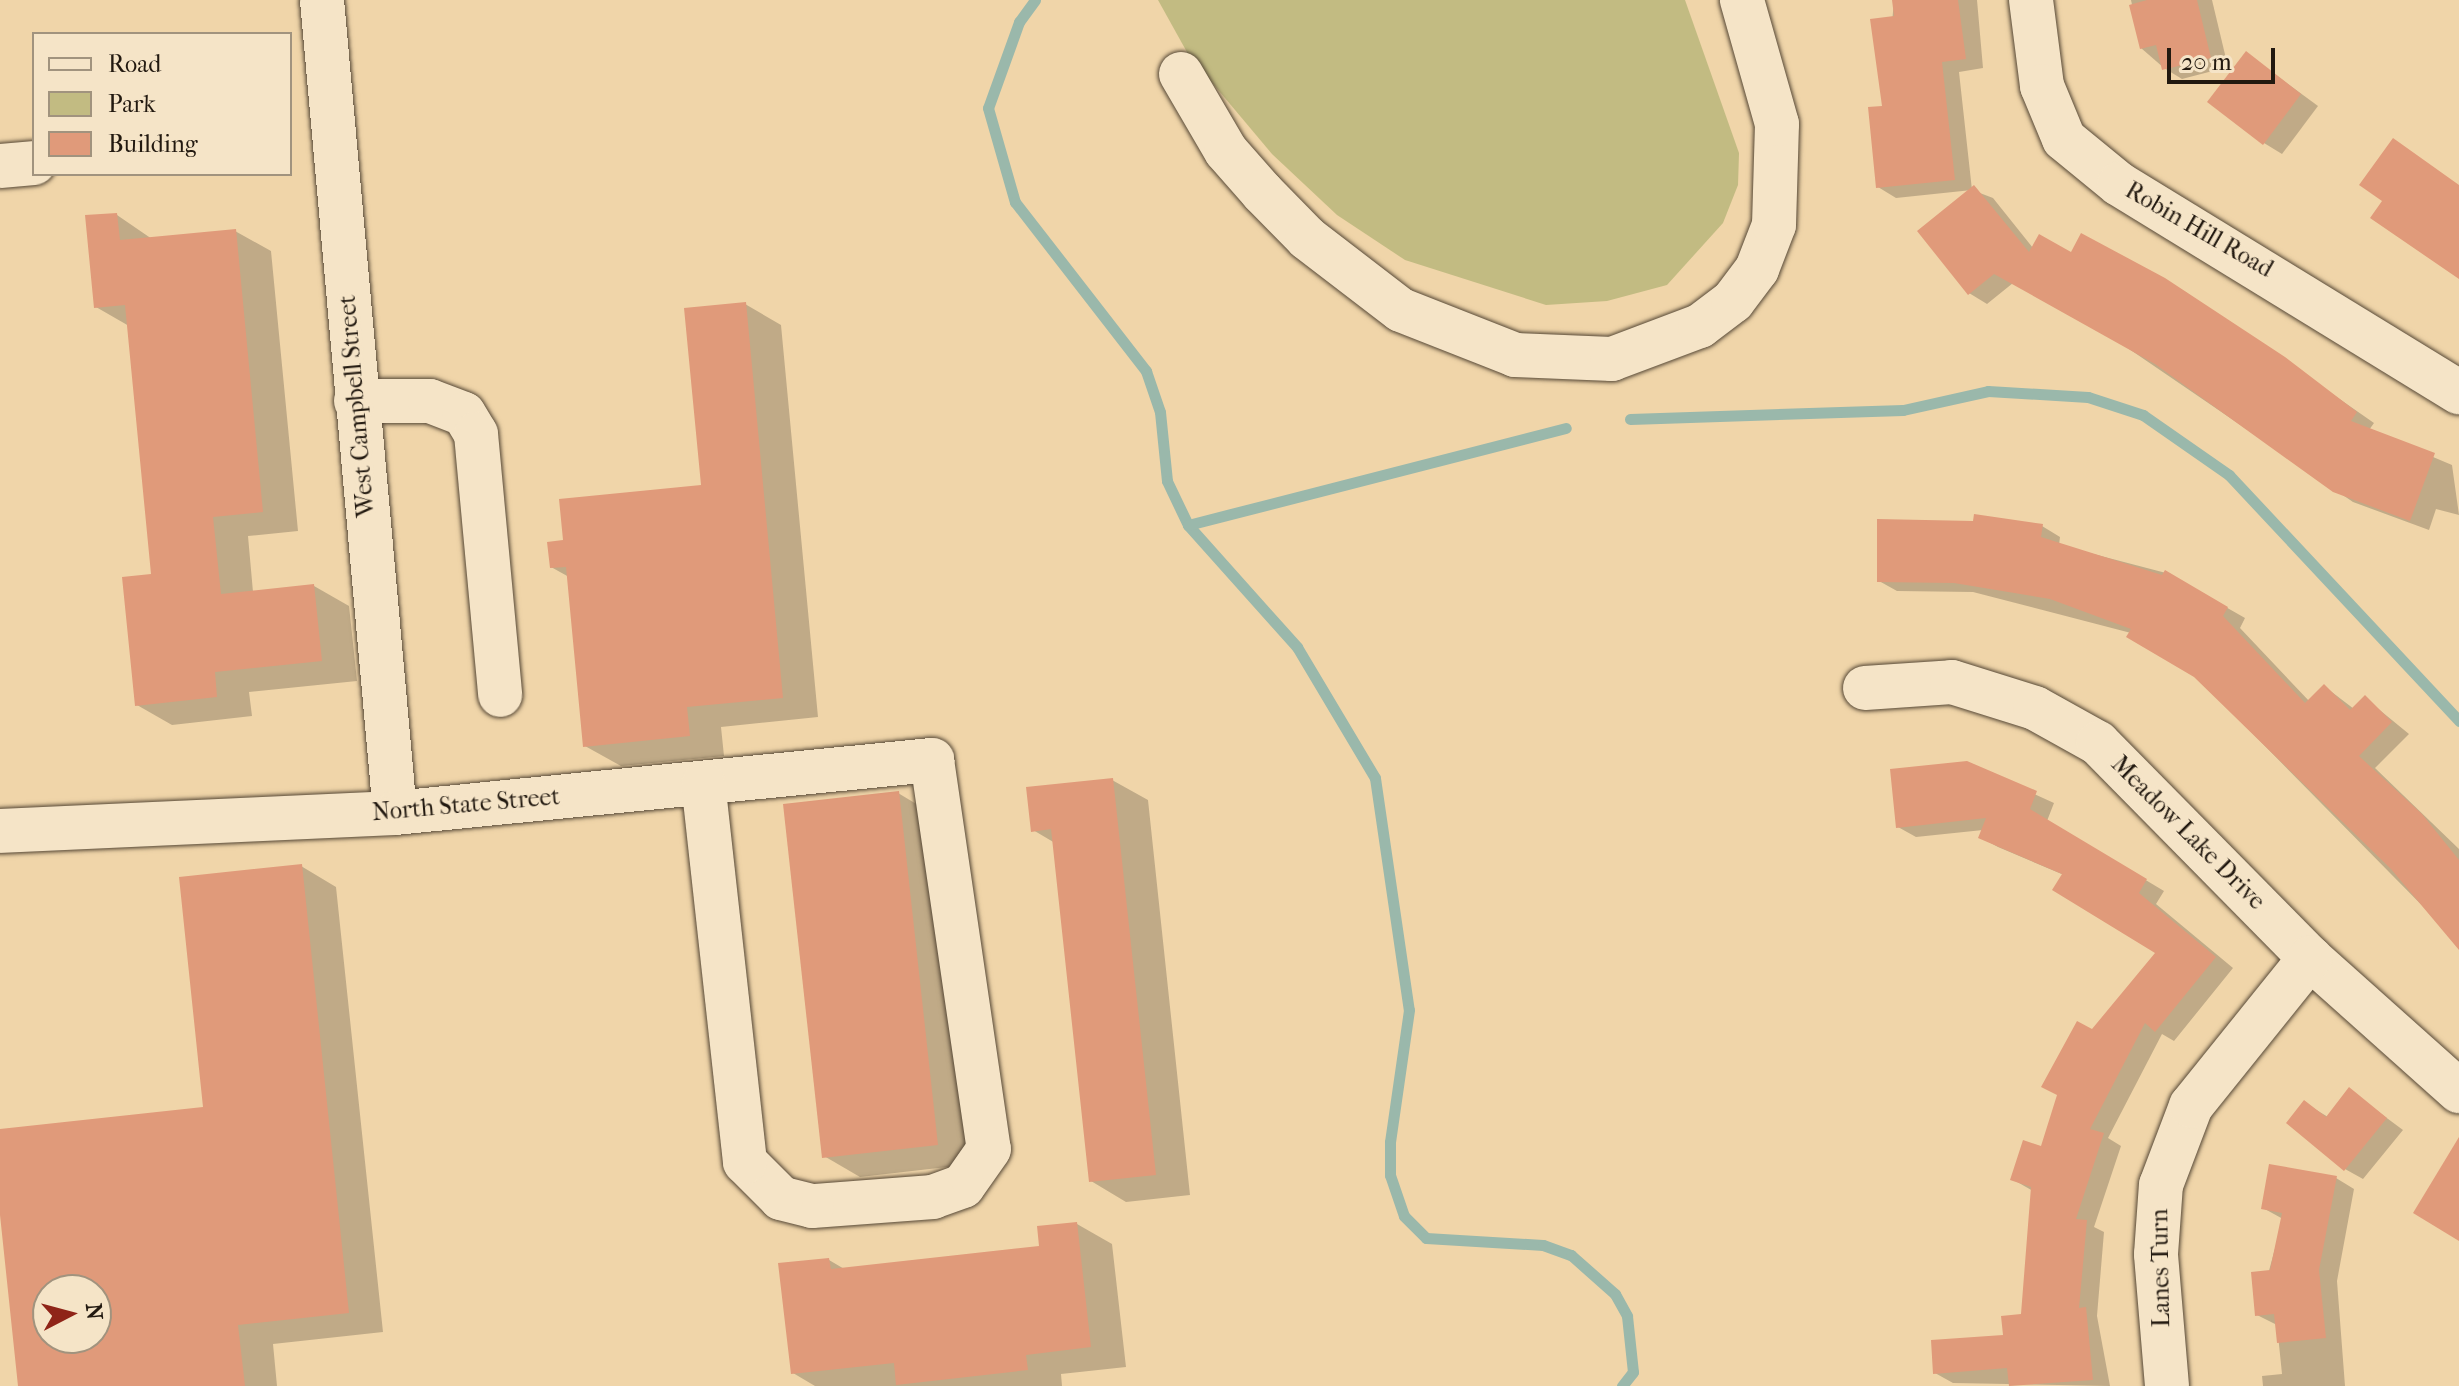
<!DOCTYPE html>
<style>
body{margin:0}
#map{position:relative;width:2459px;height:1386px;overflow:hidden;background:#f0d5a9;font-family:"IM FELL French Canon",serif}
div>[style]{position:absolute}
.green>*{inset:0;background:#c2bb82}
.shadow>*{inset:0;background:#0003}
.stream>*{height:11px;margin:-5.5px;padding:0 5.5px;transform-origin:5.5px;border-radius:5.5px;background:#9ab8ab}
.building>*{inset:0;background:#e09a7a}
.roads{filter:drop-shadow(0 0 2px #564836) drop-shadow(0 0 2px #564836)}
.minor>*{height:44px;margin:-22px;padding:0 22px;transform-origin:22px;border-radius:22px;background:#f5e4c7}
span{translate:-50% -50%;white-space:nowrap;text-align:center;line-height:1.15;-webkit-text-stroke:7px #f5e4c7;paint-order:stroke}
.street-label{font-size:24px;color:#221910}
.legend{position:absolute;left:32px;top:32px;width:260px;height:144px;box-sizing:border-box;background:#f5e4c7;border:2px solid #a1937e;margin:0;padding:10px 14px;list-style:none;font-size:24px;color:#221910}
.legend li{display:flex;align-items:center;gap:16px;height:40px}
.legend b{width:40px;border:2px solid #a1937e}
.north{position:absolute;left:32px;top:1274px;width:80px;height:80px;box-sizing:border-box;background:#f5e4c7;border:2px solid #a1937e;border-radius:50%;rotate:84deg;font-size:22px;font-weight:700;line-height:32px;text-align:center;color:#221910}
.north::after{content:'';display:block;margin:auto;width:28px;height:36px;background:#8f2418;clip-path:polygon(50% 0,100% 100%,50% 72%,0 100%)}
.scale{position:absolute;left:2167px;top:48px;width:108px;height:36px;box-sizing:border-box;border:4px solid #221910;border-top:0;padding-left:10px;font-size:24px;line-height:28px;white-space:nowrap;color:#221910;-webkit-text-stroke:6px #f5e4c7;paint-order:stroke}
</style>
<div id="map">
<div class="green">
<i style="clip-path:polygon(1158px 0,1685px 0,1739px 153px,1738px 185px,1723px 223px,1667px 285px,1607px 301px,1546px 305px,1405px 260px,1337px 215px,1272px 154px,1188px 54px)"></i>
</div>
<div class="shadow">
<i style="clip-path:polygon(1894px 0,1977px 0,1983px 68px,1959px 72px,1972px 190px,1993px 198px,2033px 248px,2184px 291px,2374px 423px,2369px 430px,2452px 465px,2459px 515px,2436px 509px,2429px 530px,2353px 502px,2094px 325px,2013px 283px,1987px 304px,1969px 293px,1972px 190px,1896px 198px,1878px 187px)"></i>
<i style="clip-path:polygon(2131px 0,2212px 0,2228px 67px,2182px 79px,2164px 68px,2141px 48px)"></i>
<i style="clip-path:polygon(2247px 54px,2318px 106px,2282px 154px,2264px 143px)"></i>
<i style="clip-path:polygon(117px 215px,152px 239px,235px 231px,271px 251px,298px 531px,248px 536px,253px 592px,314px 586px,349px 606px,357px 681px,249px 692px,252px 716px,172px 725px,137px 705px,153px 576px,129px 326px,96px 307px)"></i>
<i style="clip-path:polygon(745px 304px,781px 325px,818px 717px,721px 727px,724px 756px,621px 766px,585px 746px,569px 577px,551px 567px,565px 542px,703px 487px)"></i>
<i style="clip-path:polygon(2042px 526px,2060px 537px,2059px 545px,2166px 573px,2245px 618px,2240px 628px,2310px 702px,2324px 686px,2354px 709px,2365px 698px,2409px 734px,2375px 768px,2459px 849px,2459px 943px,2195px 675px,2131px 633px,1973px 592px,1897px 591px,1879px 581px)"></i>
<i style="clip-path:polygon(1966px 763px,2054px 803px,2047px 821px,2164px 891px,2156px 904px,2233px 968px,2174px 1041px,2162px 1034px,2108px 1138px,2121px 1146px,2094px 1227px,2104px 1232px,2097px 1316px,2110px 1386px,1953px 1383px,1935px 1373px,2006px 1336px,2022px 1316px,2033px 1191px,2012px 1179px,2042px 1148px,2093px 1032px,2158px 953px,2064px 875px,1998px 847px,1980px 837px,1983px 830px,1916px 837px,1898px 827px)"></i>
<i style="clip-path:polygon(1112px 780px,1148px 800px,1190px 1195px,1126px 1202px,1091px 1181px,1055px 843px,1033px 830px)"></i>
<i style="clip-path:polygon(898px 793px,933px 814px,973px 1164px,860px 1177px,824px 1156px)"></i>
<i style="clip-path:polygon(evenodd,301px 866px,336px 887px,383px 1332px,273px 1344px,277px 1386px,20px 1386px,0 1131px,205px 1109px,301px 866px,48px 1290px,96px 1290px,96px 1338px,48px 1338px,48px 1290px)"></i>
<i style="clip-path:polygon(2349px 1090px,2403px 1130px,2363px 1179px,2345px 1169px,2305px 1103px,2328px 1117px)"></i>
<i style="clip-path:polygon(2336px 1178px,2354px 1189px,2337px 1281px,2345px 1386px,2263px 1386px,2262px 1376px,2282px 1374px,2277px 1325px,2257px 1315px,2283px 1219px,2263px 1208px)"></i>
<i style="clip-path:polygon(1077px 1224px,1112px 1244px,1126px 1367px,1061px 1374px,1062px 1386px,815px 1386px,793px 1373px,829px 1260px,846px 1270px,1041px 1248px)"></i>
</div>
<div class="stream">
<i style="left:1035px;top:0;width:27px;rotate:126deg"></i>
<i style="left:1019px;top:22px;width:91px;rotate:109.8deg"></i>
<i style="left:988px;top:108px;width:98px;rotate:74deg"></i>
<i style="left:1015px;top:202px;width:214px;rotate:52.2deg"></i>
<i style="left:1146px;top:371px;width:43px;rotate:71.1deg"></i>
<i style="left:1160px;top:412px;width:69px;rotate:84.2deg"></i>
<i style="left:1167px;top:481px;width:49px;rotate:64.5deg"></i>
<i style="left:1188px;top:525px;width:164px;rotate:48.2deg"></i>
<i style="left:1297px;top:647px;width:152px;rotate:59.2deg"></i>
<i style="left:1375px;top:778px;width:234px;rotate:81.7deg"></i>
<i style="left:1409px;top:1010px;width:133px;rotate:98.2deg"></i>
<i style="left:1390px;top:1142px;width:33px;rotate:90deg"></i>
<i style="left:1390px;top:1175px;width:43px;rotate:71.1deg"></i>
<i style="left:1404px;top:1216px;width:31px;rotate:45deg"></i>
<i style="left:1426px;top:1238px;width:117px;rotate:3.4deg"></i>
<i style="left:1543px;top:1245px;width:30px;rotate:20deg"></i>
<i style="left:1571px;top:1255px;width:59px;rotate:41.6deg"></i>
<i style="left:1615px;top:1294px;width:25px;rotate:61deg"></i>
<i style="left:1627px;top:1316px;width:56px;rotate:83.9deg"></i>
<i style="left:1633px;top:1372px;width:18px;rotate:128deg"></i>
<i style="left:1630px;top:419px;width:273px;rotate:-1.9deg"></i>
<i style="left:1903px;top:410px;width:87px;rotate:-12.6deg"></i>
<i style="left:1988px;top:391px;width:100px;rotate:3.4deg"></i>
<i style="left:2088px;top:397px;width:58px;rotate:18.1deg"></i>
<i style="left:2143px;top:415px;width:105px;rotate:34.9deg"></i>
<i style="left:2229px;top:475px;width:337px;rotate:46.9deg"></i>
<i style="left:1188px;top:525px;width:390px;rotate:-14.4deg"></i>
</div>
<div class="building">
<i style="clip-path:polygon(1892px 0,1958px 0,1966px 59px,1942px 62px,1955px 180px,1876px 188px,1868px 107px,1882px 106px,1870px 19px,1894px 16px)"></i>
<i style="clip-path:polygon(2147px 0,2197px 0,2211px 58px,2162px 70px,2156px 45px,2140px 49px,2129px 5px)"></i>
<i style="clip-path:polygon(2246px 51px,2301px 94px,2263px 145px,2207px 102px)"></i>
<i style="clip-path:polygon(2393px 138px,2459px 185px,2459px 279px,2370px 218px,2382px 201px,2359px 185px)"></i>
<i style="clip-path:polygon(1974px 185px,2029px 252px,2039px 234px,2071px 252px,2081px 233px,2165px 278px,2285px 357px,2357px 412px,2351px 421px,2435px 453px,2410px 521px,2333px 492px,2155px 364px,1994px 274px,1968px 295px,1917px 231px)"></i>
<i style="clip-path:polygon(117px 213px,120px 240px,236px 229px,263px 512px,213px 517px,221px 594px,314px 584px,322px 661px,215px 672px,217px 697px,135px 706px,122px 577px,151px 574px,125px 305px,94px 308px,85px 215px)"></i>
<i style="clip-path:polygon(746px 302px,783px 698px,687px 707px,690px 736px,583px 747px,566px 567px,550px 568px,547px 542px,563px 540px,559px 499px,701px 485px,684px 308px)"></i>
<i style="clip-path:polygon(1974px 514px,2043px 524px,2041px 537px,2162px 575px,2165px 570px,2228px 607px,2223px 616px,2305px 703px,2324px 684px,2350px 710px,2365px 695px,2392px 722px,2359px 756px,2422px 814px,2459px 860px,2459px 950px,2391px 869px,2194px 677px,2126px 637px,2131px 629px,2050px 599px,1954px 583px,1877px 582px,1877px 519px,1973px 521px)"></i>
<i style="clip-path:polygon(1967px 761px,2037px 791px,2030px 809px,2147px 879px,2139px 893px,2216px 957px,2155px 1032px,2145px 1023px,2090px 1129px,2104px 1133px,2076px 1219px,2087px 1220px,2079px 1308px,2086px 1307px,2093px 1380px,2009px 1386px,2007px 1368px,1933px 1374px,1931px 1340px,2003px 1335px,2001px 1316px,2021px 1314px,2031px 1187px,2010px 1180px,2023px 1140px,2041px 1146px,2057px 1095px,2041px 1087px,2077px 1021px,2092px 1029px,2155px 953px,2052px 890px,2062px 874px,1978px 838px,1986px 818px,1896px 828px,1890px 769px)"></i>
<i style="clip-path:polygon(1113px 778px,1156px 1175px,1089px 1182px,1051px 829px,1031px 832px,1026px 787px)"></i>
<i style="clip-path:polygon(899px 791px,938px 1145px,822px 1158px,783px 804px)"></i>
<i style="clip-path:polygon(evenodd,302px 864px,349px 1313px,238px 1325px,245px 1386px,18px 1386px,0 1215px,0 1129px,203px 1107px,179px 877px,302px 864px,48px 1290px,96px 1290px,96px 1338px,48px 1338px,48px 1290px)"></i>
<i style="clip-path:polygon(2349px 1087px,2387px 1118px,2344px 1171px,2286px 1123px,2304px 1100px,2326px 1117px)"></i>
<i style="clip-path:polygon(2459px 1137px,2459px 1241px,2413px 1213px)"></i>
<i style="clip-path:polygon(2269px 1164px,2337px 1176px,2319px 1270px,2326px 1338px,2277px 1343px,2274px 1314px,2255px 1316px,2251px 1272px,2270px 1270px,2282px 1213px,2261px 1209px)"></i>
<i style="clip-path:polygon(1077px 1222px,1091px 1347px,1026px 1355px,1028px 1370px,896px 1385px,894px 1363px,791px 1374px,778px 1263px,829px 1258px,831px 1269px,1039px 1246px,1037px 1226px)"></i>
</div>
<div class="roads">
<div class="minor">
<i style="left:322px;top:0;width:816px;rotate:84.87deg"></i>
<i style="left:2031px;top:0;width:87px;rotate:82.7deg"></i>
<i style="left:2042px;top:86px;width:57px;rotate:67.5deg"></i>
<i style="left:2064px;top:139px;width:71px;rotate:39.3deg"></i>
<i style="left:2119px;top:184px;width:399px;rotate:31.5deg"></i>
<i style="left:1181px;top:74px;width:89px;rotate:59.7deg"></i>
<i style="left:1226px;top:151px;width:55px;rotate:48.7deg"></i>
<i style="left:1262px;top:192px;width:64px;rotate:45.6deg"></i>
<i style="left:1307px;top:238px;width:118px;rotate:37.5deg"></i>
<i style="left:1401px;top:310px;width:123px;rotate:21.5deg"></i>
<i style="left:1515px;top:355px;width:97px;rotate:2.4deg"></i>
<i style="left:1612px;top:359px;width:94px;rotate:-20.6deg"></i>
<i style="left:1700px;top:326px;width:41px;rotate:-37.1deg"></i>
<i style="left:1733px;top:301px;width:40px;rotate:-53deg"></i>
<i style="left:1757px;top:269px;width:47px;rotate:-68.9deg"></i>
<i style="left:1774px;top:225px;width:101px;rotate:-88.3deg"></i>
<i style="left:1777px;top:124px;width:129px;rotate:-105.8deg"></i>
<i style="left:0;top:166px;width:34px;rotate:-5deg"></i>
<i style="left:356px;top:401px;width:74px"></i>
<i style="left:430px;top:401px;width:36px;rotate:21deg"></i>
<i style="left:464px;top:414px;width:23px;rotate:59deg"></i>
<i style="left:476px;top:434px;width:262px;rotate:84.7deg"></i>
<i style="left:1865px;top:688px;width:87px;rotate:-3.9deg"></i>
<i style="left:1952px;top:682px;width:87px;rotate:17.4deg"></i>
<i style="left:2035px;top:708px;width:72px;rotate:29.1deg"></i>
<i style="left:2098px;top:743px;width:302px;rotate:45.4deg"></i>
<i style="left:2310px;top:958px;width:200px;rotate:41.8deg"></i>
<i style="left:0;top:831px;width:395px;rotate:-2.6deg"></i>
<i style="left:395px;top:813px;width:540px;rotate:-5.64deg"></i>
<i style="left:932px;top:760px;width:393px;rotate:81.7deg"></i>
<i style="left:989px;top:1149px;width:45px;rotate:125.1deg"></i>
<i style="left:963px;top:1186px;width:32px;rotate:160deg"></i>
<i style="left:933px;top:1197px;width:121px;rotate:175.7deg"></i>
<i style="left:812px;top:1206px;width:32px;rotate:-166deg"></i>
<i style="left:781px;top:1198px;width:51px;rotate:-135deg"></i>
<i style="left:745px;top:1162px;width:380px;rotate:-96.3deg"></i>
<i style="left:2167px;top:1386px;width:132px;rotate:-94.8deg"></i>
<i style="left:2156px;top:1254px;width:69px;rotate:-85.9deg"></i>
<i style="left:2161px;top:1185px;width:85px;rotate:-69.2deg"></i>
<i style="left:2191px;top:1106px;width:190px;rotate:-51.2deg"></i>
</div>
</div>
<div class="street-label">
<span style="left:2199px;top:230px;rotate:30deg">Robin Hill Road</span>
<span style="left:357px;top:406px;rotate:-95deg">West Campbell Street</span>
<span style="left:466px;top:805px;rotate:-5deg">North State Street</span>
<span style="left:2188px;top:833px;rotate:45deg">Meadow Lake Drive</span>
<span style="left:2161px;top:1268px;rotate:-91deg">Lanes Turn</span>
</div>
<ul class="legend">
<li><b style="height:10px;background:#f5e4c7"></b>Road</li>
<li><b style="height:22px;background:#c2bb82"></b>Park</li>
<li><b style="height:22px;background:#e09a7a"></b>Building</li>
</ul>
<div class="north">N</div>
<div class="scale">20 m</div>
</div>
